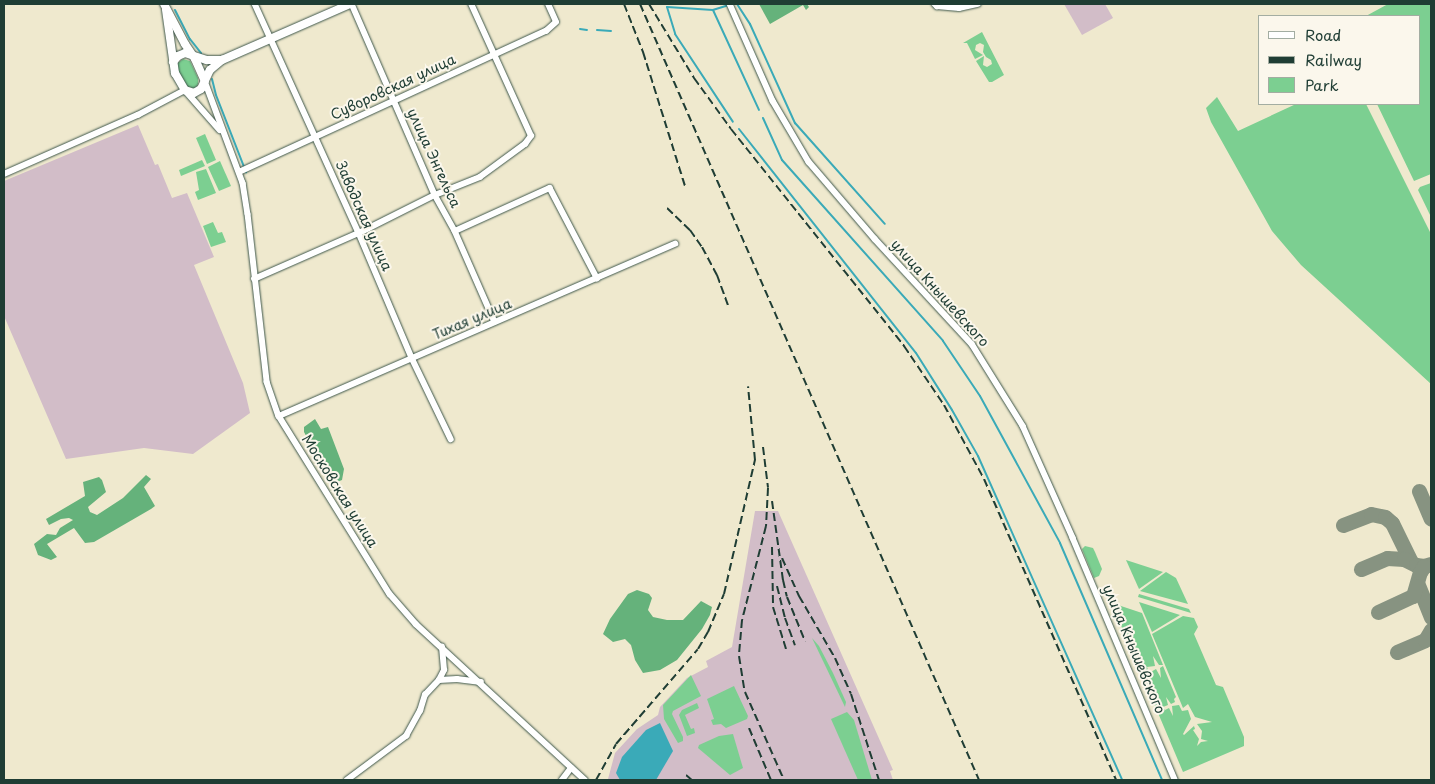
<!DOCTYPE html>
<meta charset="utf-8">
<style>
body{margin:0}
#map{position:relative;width:1435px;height:784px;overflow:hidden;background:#efe9ce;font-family:"Playpen Sans",sans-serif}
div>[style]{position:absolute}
.industrial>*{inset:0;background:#d2bdc8}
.green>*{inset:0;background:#7ccf91}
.forest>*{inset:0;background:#65b27b}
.water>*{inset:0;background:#3aaab8}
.stream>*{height:2px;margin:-1px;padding:0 1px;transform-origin:1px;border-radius:1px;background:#3aaab8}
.taxiway>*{height:15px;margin:-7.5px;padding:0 7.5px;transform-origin:7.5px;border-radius:7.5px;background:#879381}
.roads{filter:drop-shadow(0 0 1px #3e574b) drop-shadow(0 0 1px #3e574b)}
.minor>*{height:5.5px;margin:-2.75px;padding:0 2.75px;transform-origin:2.75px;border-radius:2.75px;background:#fff}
.major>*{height:8px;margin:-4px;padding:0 4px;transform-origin:4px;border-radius:4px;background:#fff}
.rail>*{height:2px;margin-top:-1px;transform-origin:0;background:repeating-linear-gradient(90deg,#1f3d34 0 8px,transparent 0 12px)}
span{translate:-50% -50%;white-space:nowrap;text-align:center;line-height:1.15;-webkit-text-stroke:4px #fbf7ec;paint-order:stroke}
.street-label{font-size:14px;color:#1f3d34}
.frame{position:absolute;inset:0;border:5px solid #1f3d34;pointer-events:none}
.legend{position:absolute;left:1258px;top:15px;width:162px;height:90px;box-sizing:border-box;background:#fbf7ec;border:1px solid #a3ada2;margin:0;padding:6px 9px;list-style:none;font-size:15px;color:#1f3d34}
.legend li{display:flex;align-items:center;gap:10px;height:25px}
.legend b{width:25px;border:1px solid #a3ada2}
</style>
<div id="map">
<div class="industrial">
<i style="clip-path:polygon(1064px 4px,1105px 4px,1113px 18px,1082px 35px)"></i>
<i style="clip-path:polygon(138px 125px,155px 165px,158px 164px,172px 198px,187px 193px,214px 257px,194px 265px,243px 383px,250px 413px,193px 454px,144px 448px,66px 459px,4px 316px,4px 181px)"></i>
<i style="clip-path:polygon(755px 511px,778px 511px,893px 770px,890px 771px,893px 780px,609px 780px,608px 779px,615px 753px,637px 729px,658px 715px,660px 707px,687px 678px,708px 667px,706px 661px,732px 647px)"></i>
</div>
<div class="green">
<i style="clip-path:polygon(1388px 4px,1431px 4px,1431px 174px,1414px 181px,1377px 104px,1419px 104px,1419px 16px,1366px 16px)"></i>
<i style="clip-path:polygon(982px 32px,1004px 75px,992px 82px,989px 82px,976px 61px,984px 56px,983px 65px,987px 67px,992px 64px,991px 60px,986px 57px,983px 52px,984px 45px,980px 43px,976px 45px,975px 50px,983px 55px,975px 59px,967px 43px,963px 43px)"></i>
<i style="clip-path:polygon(183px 59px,190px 61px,198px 78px,198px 84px,195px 89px,185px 86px,178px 70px,178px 63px)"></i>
<i style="clip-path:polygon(1217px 97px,1238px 131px,1296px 104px,1366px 104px,1431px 234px,1431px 384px,1301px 265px,1272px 231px,1211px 122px,1206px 108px)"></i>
<i style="clip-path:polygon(205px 134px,216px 160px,207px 164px,196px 138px)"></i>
<i style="clip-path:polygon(202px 160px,205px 166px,181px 176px,179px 170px)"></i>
<i style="clip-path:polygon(220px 161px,231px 186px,219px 191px,208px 167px)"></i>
<i style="clip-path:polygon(206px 169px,216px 193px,198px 200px,195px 192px,199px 190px,196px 172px)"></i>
<i style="clip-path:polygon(1431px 183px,1431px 217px,1418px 190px,1420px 187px)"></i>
<i style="clip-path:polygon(213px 222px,218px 233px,222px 232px,226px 242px,211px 247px,203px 226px)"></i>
<i style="clip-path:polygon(1085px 546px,1093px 548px,1095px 552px,1102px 569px,1099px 576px,1094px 578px,1082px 549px)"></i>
<i style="clip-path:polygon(1126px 560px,1163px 572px,1139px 589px)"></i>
<i style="clip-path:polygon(1166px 572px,1176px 578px,1188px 604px,1140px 591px)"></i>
<i style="clip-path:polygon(1139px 594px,1189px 609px,1191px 613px,1138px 597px)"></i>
<i style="clip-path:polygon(1139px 602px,1180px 615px,1152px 632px)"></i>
<i style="clip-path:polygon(1115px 604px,1142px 613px,1163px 665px,1159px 665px,1153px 656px,1155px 666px,1147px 667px,1149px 673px,1156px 669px,1161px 678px,1160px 668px,1163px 666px,1176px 697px,1174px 699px,1175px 702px,1171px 704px,1166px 697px,1168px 705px,1163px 707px,1165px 710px,1169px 708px,1173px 716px,1172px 706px,1179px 705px,1182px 711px,1188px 710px,1191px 719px,1183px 734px,1184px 735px,1194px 726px,1195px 729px,1193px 730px,1199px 739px,1197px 746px,1201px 742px,1208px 741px,1201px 739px,1202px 731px,1197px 724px,1212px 722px,1195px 717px,1188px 704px,1183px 708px,1152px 634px,1183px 616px,1194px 618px,1198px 627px,1194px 634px,1216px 685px,1223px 687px,1244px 737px,1244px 746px,1183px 772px,1117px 616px)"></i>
<i style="clip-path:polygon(812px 638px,819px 646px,833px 673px,846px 702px,845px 707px)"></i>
<i style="clip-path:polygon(691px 675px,701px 696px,673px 711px,672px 714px,683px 737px,683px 741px,678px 743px,664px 719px,663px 705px)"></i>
<i style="clip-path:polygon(734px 686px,748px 716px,747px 719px,726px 728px,721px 724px,713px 725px,711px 720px,714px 719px,707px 699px)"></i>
<i style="clip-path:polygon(697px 703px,699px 708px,685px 715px,691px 729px,694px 728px,695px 733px,687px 736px,679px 715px,682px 710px)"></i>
<i style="clip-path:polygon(847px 712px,854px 720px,872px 780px,858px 780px,831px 719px)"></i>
<i style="clip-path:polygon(733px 734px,743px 768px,730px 775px,698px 748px,699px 745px,719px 736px)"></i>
</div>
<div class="forest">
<i style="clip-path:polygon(759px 4px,807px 4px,809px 7px,806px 10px,803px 5px,770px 24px)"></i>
<i style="clip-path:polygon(315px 419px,321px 429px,328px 427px,344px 469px,342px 480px,332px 484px,304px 432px,304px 427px)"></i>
<i style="clip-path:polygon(146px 475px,151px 479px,144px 487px,155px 506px,151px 509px,94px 542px,85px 543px,74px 528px,47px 544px,57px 557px,51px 560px,38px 555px,34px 544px,47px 534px,56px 535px,60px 528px,73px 520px,69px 518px,61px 519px,49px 525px,46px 519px,85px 496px,83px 482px,99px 477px,102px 480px,106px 492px,88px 507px,90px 512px,97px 515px,123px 498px)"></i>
<i style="clip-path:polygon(637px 590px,649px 594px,652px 598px,648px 610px,653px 617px,667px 620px,683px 620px,701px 601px,712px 607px,710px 615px,702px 629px,677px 660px,660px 670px,643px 673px,635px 660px,631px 645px,625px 639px,613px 642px,603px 634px,610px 619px,628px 594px)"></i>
</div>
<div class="water">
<i style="clip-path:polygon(660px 723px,673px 751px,656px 780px,620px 780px,616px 773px,622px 757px,646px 730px)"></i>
</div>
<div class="stream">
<i style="left:737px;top:4px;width:24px;rotate:57deg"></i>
<i style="left:750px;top:24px;width:109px;rotate:65.6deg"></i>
<i style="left:795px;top:123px;width:135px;rotate:48.3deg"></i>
<i style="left:729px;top:5px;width:17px;rotate:163deg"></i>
<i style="left:713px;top:10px;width:46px;rotate:-176.3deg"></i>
<i style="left:667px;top:7px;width:28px;rotate:73deg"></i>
<i style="left:675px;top:34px;width:105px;rotate:56.6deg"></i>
<i style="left:175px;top:10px;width:33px;rotate:63deg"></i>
<i style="left:190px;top:39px;width:18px;rotate:52deg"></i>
<i style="left:713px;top:10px;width:110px;rotate:65.3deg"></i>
<i style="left:580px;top:29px;width:7px;rotate:8deg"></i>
<i style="left:597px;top:30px;width:14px;rotate:4deg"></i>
<i style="left:212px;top:79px;width:16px;rotate:76deg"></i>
<i style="left:216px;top:95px;width:83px;rotate:68.7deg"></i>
<i style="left:763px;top:118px;width:46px;rotate:65.7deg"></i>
<i style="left:782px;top:160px;width:242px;rotate:48.3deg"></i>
<i style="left:943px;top:341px;width:66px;rotate:56.1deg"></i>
<i style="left:980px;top:396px;width:167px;rotate:61.4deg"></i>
<i style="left:1060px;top:543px;width:258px;rotate:66.7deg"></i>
<i style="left:739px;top:129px;width:285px;rotate:51.7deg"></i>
<i style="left:916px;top:353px;width:67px;rotate:57.7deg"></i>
<i style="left:952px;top:410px;width:53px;rotate:60.5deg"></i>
<i style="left:978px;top:456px;width:355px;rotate:66deg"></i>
</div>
<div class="taxiway">
<i style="left:1419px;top:491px;width:30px;rotate:67deg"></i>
<i style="left:1343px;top:525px;width:30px;rotate:-21deg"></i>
<i style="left:1371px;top:514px;width:14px;rotate:12deg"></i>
<i style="left:1385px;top:517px;width:9px;rotate:41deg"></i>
<i style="left:1392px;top:523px;width:43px;rotate:64deg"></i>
<i style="left:1361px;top:569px;width:28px;rotate:-23deg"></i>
<i style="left:1387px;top:558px;width:17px;rotate:3deg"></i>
<i style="left:1404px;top:559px;width:13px;rotate:27deg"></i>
<i style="left:1416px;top:565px;width:8px;rotate:7deg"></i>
<i style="left:1424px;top:566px;width:7px;rotate:-16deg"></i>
<i style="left:1418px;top:585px;width:35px;rotate:68deg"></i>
<i style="left:1378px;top:612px;width:38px;rotate:-25deg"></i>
<i style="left:1413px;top:596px;width:25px;rotate:-74deg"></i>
<i style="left:1420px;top:572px;width:7px;rotate:-56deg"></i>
<i style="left:1397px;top:652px;width:30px;rotate:-23deg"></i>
<i style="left:1425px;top:640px;width:12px;rotate:-59deg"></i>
</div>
<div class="roads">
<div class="minor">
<i style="left:255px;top:4px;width:252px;rotate:65.6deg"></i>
<i style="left:359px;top:233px;width:136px;rotate:67deg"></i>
<i style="left:412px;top:358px;width:90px;rotate:64.3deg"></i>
<i style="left:352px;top:4px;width:208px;rotate:66.5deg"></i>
<i style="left:435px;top:195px;width:41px;rotate:60.9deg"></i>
<i style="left:455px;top:231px;width:99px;rotate:66.3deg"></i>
<i style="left:730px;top:4px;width:106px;rotate:66.1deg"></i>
<i style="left:773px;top:101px;width:71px;rotate:59.5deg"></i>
<i style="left:809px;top:162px;width:101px;rotate:49.4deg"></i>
<i style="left:875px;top:239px;width:143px;rotate:47.3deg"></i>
<i style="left:972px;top:344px;width:97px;rotate:58.1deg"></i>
<i style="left:1023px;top:426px;width:123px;rotate:65.9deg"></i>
<i style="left:1073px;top:538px;width:263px;rotate:67.1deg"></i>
<i style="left:935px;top:4px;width:3px;rotate:45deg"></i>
<i style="left:937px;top:6px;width:22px;rotate:5deg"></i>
<i style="left:959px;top:8px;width:19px;rotate:-12deg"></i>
<i style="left:205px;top:81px;width:109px;rotate:69.6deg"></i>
<i style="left:243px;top:183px;width:31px;rotate:81deg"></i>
<i style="left:248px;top:214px;width:169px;rotate:83.5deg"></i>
<i style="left:267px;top:382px;width:36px;rotate:71deg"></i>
<i style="left:279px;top:416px;width:210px;rotate:58.1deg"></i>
<i style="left:390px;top:594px;width:40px;rotate:49deg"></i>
<i style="left:416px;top:624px;width:230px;rotate:42.7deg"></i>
<i style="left:239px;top:172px;width:338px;rotate:-24.7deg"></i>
<i style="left:546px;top:31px;width:13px;rotate:-42deg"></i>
<i style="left:556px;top:22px;width:20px;rotate:-114deg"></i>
<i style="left:4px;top:174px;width:146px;rotate:-23.8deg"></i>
<i style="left:138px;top:115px;width:53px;rotate:-28deg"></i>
<i style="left:185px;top:90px;width:53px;rotate:48.8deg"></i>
<i style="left:455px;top:231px;width:104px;rotate:-24.4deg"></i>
<i style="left:550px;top:188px;width:102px;rotate:62.4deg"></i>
<i style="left:254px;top:279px;width:115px;rotate:-23.7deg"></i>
<i style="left:359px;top:233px;width:85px;rotate:-26.6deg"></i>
<i style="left:435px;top:195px;width:48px;rotate:-21.8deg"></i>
<i style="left:480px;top:177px;width:56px;rotate:-36.3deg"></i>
<i style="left:525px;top:144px;width:10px;rotate:-53deg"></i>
<i style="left:531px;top:136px;width:145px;rotate:-114.4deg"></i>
<i style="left:279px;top:416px;width:432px;rotate:-23.5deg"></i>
<i style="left:439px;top:680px;width:18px;rotate:-3deg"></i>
<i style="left:457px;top:679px;width:24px;rotate:7deg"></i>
<i style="left:347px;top:780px;width:74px;rotate:-36.7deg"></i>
<i style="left:406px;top:736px;width:29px;rotate:-61deg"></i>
<i style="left:420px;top:711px;width:17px;rotate:-73deg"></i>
<i style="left:425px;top:695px;width:21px;rotate:-47deg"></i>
<i style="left:439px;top:680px;width:11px;rotate:-63deg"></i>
<i style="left:444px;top:670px;width:23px;rotate:-95deg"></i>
<i style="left:562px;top:780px;width:15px;rotate:-53deg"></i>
</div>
<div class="major">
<i style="left:164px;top:4px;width:45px;rotate:62.3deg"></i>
<i style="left:185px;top:44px;width:18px;rotate:56deg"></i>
<i style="left:195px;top:59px;width:24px;rotate:66deg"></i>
<i style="left:166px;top:10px;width:64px;rotate:81.9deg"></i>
<i style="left:175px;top:73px;width:20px;rotate:60deg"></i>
<i style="left:185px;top:90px;width:9px;rotate:18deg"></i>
<i style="left:194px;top:93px;width:8px;rotate:-30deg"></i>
<i style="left:201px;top:89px;width:21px;rotate:-65deg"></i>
<i style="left:210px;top:70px;width:16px;rotate:-40deg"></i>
<i style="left:222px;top:60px;width:140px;rotate:-23.6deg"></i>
<i style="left:173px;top:62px;width:8px;rotate:-50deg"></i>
<i style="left:178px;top:56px;width:8px;rotate:-23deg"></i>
<i style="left:185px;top:53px;width:23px;rotate:18deg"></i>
<i style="left:207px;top:60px;width:13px"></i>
</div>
</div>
<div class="rail">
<i style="left:624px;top:4px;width:52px;rotate:68.4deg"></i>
<i style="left:643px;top:52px;width:140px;rotate:72.6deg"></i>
<i style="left:640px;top:4px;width:847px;rotate:66.4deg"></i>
<i style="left:649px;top:4px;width:87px;rotate:58.7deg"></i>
<i style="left:694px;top:78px;width:63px;rotate:54deg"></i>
<i style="left:731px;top:129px;width:278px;rotate:51.4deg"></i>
<i style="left:904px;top:346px;width:71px;rotate:55.9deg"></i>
<i style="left:944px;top:405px;width:84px;rotate:61.6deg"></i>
<i style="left:984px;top:479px;width:329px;rotate:66.3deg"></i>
<i style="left:667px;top:208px;width:32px;rotate:44deg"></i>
<i style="left:690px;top:230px;width:21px;rotate:55deg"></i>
<i style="left:702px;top:247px;width:32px;rotate:62deg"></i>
<i style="left:717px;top:275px;width:32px;rotate:70deg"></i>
<i style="left:763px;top:447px;width:41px;rotate:83deg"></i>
<i style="left:768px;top:488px;width:38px;rotate:93deg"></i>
<i style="left:766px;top:526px;width:97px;rotate:104.3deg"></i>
<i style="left:742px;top:620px;width:36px;rotate:95deg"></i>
<i style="left:739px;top:656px;width:36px;rotate:81deg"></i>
<i style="left:745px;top:692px;width:96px;rotate:66.1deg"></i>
<i style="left:772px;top:501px;width:80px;rotate:82.1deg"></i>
<i style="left:783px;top:580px;width:17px;rotate:77deg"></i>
<i style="left:787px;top:597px;width:48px;rotate:67.8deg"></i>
<i style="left:772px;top:547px;width:60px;rotate:89deg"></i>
<i style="left:773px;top:607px;width:44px;rotate:72.8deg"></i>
<i style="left:782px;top:558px;width:42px;rotate:65.9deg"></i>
<i style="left:799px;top:596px;width:72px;rotate:59.9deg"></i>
<i style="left:835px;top:658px;width:39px;rotate:66deg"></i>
<i style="left:851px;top:694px;width:90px;rotate:72deg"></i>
<i style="left:777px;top:586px;width:33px;rotate:76deg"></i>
<i style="left:785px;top:618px;width:29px;rotate:70deg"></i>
<i style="left:749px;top:728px;width:56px;rotate:67.1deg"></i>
<i style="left:686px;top:775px;width:8px;rotate:40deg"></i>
<i style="left:596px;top:780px;width:41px;rotate:-60.9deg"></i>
<i style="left:616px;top:744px;width:125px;rotate:-49.2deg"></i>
<i style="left:698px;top:649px;width:20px;rotate:-60deg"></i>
<i style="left:708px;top:632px;width:41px;rotate:-67.2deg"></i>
<i style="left:724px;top:594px;width:138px;rotate:-77deg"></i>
<i style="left:755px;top:460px;width:74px;rotate:-95.4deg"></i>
</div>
<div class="street-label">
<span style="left:393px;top:87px;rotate:-25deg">Суворовская улица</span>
<span style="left:434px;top:158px;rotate:65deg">улица Энгельса</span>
<span style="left:364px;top:216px;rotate:66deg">Заводская улица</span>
<span style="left:940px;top:293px;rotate:48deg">улица Кнышевского</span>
<span style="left:472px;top:319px;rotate:-23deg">Тихая улица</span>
<span style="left:340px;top:491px;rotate:58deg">Московская улица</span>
<span style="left:1134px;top:649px;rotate:67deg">улица Кнышевского</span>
</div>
<div class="frame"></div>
<ul class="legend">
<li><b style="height:6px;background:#fff"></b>Road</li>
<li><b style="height:6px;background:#1f3d34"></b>Railway</li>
<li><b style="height:14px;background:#7ccf91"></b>Park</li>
</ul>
</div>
